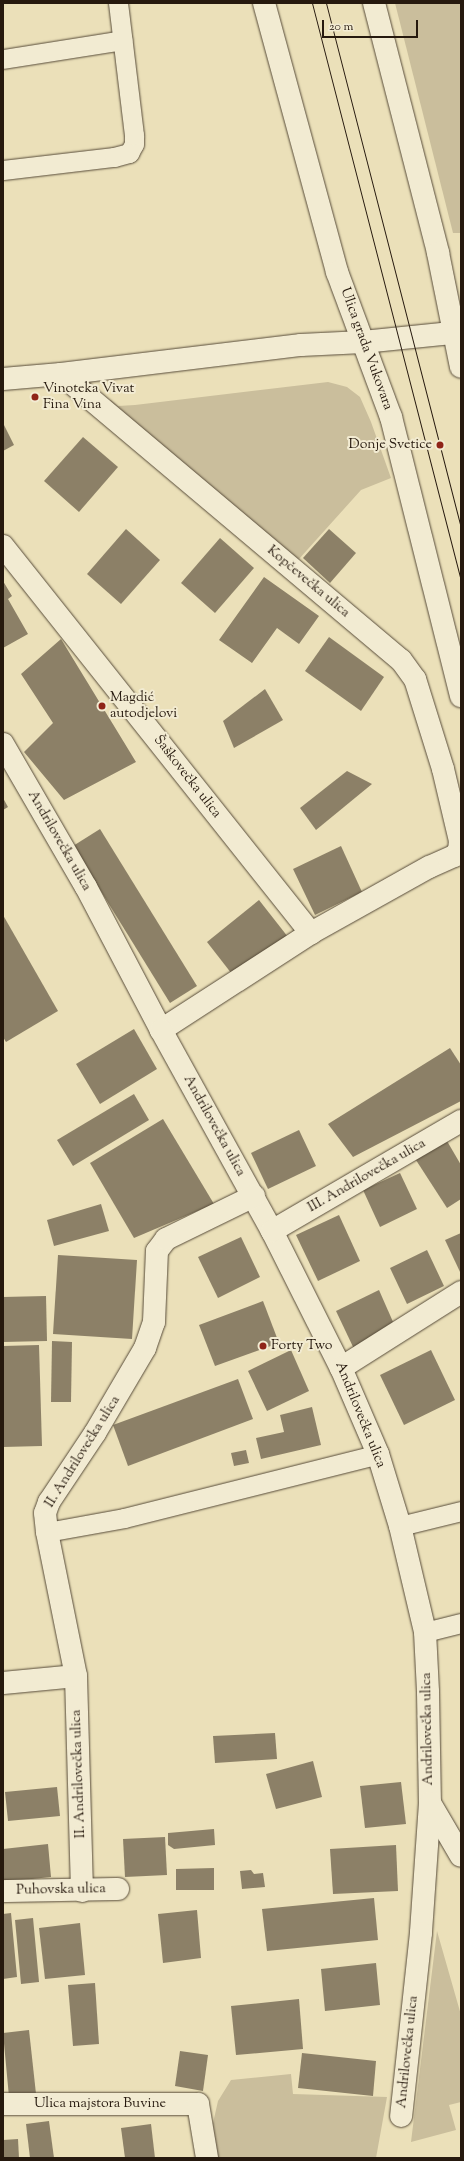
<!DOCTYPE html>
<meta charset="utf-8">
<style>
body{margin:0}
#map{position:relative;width:464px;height:2161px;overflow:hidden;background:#ebe0b9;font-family:"Sorts Mill Goudy",serif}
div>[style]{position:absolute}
.green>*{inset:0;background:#cabe9c}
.building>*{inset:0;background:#8c8067}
.roads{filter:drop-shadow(0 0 1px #574b39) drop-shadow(0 0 1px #574b39)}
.lane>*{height:19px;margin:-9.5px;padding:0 9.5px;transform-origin:9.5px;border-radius:9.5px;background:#f2ebd2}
.street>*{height:22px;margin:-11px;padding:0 11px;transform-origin:11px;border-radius:11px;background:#f2ebd2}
.secondary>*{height:22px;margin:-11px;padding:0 11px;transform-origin:11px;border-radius:11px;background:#f2ebd2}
.tram>*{height:1px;margin:-0.5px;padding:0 0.5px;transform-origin:0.5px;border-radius:0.5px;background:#26190e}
.dots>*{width:11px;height:11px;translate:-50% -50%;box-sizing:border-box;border:2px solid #f2ebd2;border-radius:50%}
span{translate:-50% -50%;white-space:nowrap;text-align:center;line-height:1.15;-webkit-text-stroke:4px #f2ebd2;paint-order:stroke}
.street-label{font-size:14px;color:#26190e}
.poi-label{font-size:14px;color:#26190e}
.left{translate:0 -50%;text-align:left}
.right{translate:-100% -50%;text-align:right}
.frame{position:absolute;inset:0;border:4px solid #26190e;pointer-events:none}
.scale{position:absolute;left:322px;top:20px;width:96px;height:18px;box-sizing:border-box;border:2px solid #26190e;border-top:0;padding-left:5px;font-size:12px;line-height:14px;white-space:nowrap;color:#26190e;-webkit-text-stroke:3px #f2ebd2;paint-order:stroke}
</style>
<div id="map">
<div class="green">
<i style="clip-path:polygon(395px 3px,461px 3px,461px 233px,453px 233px)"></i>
<i style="clip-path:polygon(328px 382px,347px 387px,360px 397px,371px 422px,391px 478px,361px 490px,299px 559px,263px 537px,107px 402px,111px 400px,118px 406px,135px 405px)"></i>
<i style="clip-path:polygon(437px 1931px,461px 2015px,461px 2102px,449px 2105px,456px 2130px,411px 2142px)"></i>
<i style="clip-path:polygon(291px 2074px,293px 2094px,387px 2097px,376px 2158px,214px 2158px,213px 2123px,218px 2101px,231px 2080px)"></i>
</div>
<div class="building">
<i style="clip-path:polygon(3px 423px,14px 445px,3px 451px)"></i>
<i style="clip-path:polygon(83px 437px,118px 467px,79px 512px,44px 481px)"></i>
<i style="clip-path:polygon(126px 529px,160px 560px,121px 604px,87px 574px)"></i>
<i style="clip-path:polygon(329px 529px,356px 553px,330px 583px,303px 558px)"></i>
<i style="clip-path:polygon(220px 538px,254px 568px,215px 613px,181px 583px)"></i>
<i style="clip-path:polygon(264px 577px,319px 616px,299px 644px,277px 628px,252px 663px,219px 640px)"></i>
<i style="clip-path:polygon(3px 581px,12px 596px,8px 599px,28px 634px,3px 648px)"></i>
<i style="clip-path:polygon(329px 637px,384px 677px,361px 711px,305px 671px)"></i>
<i style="clip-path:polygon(61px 639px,136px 762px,64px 800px,24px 752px,53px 723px,21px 674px)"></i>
<i style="clip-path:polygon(265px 689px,283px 720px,234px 748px,223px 721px)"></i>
<i style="clip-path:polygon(347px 771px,372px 784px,316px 830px,300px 808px)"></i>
<i style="clip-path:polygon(3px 798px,8px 807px,3px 810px)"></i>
<i style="clip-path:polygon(100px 829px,197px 986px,170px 1003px,73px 846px)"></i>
<i style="clip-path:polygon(341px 846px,362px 892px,315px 915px,293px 869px)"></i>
<i style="clip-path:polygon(259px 900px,288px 937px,235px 978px,207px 942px)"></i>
<i style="clip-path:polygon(3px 915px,58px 1011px,6px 1042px,3px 1037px)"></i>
<i style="clip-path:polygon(134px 1029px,157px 1069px,100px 1104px,76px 1064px)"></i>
<i style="clip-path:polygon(450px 1048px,461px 1065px,461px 1101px,353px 1157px,328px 1124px)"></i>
<i style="clip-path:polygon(134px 1094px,149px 1120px,73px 1166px,57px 1140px)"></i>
<i style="clip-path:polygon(163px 1119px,214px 1204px,134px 1238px,90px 1163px)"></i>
<i style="clip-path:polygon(299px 1130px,316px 1166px,268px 1189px,251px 1153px)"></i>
<i style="clip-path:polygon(447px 1141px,461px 1165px,461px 1199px,447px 1208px,414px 1157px)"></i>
<i style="clip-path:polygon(400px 1173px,417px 1209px,380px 1227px,363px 1190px)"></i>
<i style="clip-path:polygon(101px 1204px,109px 1231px,54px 1246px,47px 1220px)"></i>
<i style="clip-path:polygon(339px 1215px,360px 1261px,318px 1281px,296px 1235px)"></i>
<i style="clip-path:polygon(461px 1233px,461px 1274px,445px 1240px)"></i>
<i style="clip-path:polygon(241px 1237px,260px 1277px,218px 1298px,198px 1257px)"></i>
<i style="clip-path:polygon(427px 1250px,444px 1286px,407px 1304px,390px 1268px)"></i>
<i style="clip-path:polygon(58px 1255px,137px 1260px,132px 1339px,53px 1334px)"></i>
<i style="clip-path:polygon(379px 1290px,397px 1331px,355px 1351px,336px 1311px)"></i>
<i style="clip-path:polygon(46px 1296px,47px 1341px,3px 1342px,3px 1297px)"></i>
<i style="clip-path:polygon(263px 1301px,279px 1343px,215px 1366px,199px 1325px)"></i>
<i style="clip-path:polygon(52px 1341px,72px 1342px,71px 1402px,51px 1402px)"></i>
<i style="clip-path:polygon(39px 1345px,42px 1446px,3px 1447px,3px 1346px)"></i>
<i style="clip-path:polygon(291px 1350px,309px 1391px,267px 1411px,248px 1371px)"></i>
<i style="clip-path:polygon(431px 1350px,455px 1400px,404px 1425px,380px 1375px)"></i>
<i style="clip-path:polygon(238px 1379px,253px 1419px,128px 1466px,113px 1425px)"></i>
<i style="clip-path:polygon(312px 1407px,321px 1445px,261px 1459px,256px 1438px,284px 1432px,280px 1415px)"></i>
<i style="clip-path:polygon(246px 1450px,249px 1463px,234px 1466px,231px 1453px)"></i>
<i style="clip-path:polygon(275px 1733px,277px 1759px,215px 1763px,213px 1736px)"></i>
<i style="clip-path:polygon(313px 1761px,322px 1797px,276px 1809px,266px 1774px)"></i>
<i style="clip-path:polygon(401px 1782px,406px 1824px,365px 1828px,360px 1786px)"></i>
<i style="clip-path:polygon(57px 1787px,60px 1816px,8px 1821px,5px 1792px)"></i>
<i style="clip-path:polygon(214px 1829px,215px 1845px,174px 1849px,168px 1845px,168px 1833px)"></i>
<i style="clip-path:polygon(165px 1837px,167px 1875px,125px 1877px,123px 1839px)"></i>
<i style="clip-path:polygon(48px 1844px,51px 1877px,3px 1882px,3px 1849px)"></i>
<i style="clip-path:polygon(396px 1845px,398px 1891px,333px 1894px,330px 1849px)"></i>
<i style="clip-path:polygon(214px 1868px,214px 1890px,176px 1890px,176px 1869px)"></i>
<i style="clip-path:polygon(251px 1870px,254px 1874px,263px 1873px,265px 1887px,242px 1889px,240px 1871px)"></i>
<i style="clip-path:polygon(374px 1898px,378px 1940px,267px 1951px,262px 1909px)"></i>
<i style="clip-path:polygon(197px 1910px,201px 1958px,163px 1963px,158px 1914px)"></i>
<i style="clip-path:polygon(11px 1913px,17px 1977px,3px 1979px,3px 1914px)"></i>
<i style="clip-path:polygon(33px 1918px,39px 1982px,21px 1984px,15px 1920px)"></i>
<i style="clip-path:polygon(80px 1923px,85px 1975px,45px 1979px,39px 1928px)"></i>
<i style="clip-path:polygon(376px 1963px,380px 2005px,325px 2011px,321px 1969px)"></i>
<i style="clip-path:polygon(95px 1983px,99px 2044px,73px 2046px,68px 1985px)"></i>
<i style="clip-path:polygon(299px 1999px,303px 2049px,236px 2055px,231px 2006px)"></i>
<i style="clip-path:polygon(29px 2030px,36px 2094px,9px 2097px,3px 2033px)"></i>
<i style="clip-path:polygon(180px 2051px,208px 2055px,203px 2091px,175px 2086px)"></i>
<i style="clip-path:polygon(302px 2053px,376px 2061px,373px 2096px,298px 2088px)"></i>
<i style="clip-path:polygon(49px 2121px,54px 2158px,30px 2158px,26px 2124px)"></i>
<i style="clip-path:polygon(151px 2124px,155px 2158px,125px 2158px,121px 2128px)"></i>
<i style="clip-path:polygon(18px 2139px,19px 2158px,3px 2158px,3px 2140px)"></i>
</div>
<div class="roads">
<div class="lane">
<i style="left:3px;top:59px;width:121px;rotate:-9deg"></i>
<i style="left:3px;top:170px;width:112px;rotate:-6.7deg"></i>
<i style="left:114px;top:157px;width:16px;rotate:-15deg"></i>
<i style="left:129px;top:153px;width:10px;rotate:-61deg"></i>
<i style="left:134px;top:144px;width:9px;rotate:-90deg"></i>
<i style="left:134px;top:135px;width:133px;rotate:-96.9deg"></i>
<i style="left:400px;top:1526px;width:63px;rotate:-13.8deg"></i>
<i style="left:47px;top:1532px;width:78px;rotate:-10.3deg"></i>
<i style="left:124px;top:1518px;width:262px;rotate:-14.1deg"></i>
<i style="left:425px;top:1632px;width:37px;rotate:-14deg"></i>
</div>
<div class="street">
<i style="left:61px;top:374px;width:444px;rotate:40.1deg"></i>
<i style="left:401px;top:660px;width:24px;rotate:54deg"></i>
<i style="left:415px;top:679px;width:94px;rotate:72.7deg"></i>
<i style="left:443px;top:769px;width:74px;rotate:76.7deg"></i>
<i style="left:460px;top:841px;width:10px;rotate:96deg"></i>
<i style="left:459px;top:851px;width:7px;rotate:135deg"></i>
<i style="left:454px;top:856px;width:27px;rotate:156deg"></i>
<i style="left:429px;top:867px;width:135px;rotate:150.8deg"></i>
<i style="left:311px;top:933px;width:179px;rotate:147.1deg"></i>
<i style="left:3px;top:546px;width:495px;rotate:51.5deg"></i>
<i style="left:3px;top:744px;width:165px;rotate:59.9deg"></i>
<i style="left:86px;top:887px;width:161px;rotate:62.3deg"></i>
<i style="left:161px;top:1030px;width:230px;rotate:61.1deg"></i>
<i style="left:272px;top:1231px;width:153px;rotate:63.3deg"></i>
<i style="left:341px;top:1368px;width:94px;rotate:66.7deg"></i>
<i style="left:378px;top:1454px;width:75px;rotate:73deg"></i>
<i style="left:400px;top:1526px;width:109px;rotate:76.7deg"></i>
<i style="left:425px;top:1632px;width:60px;rotate:87.1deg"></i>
<i style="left:428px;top:1692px;width:111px;rotate:89deg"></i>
<i style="left:430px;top:1803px;width:130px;rotate:94deg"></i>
<i style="left:421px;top:1933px;width:184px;rotate:96.2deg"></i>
<i style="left:272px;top:1231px;width:219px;rotate:-30.2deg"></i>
<i style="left:341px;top:1368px;width:142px;rotate:-32.3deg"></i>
<i style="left:3px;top:1683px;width:73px;rotate:-5.5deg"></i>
<i style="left:430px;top:1803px;width:61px;rotate:59.7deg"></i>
<i style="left:3px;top:1891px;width:115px;rotate:-1deg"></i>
<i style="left:82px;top:1891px;width:215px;rotate:-91.6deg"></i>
<i style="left:76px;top:1676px;width:147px;rotate:-101.4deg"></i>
<i style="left:47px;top:1532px;width:19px;rotate:-96deg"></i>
<i style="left:45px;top:1513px;width:12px;rotate:-70deg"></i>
<i style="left:49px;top:1502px;width:83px;rotate:-56.3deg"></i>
<i style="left:95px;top:1433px;width:99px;rotate:-59.5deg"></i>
<i style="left:145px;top:1348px;width:28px;rotate:-71deg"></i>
<i style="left:154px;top:1322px;width:71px;rotate:-87.6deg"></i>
<i style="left:157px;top:1251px;width:15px;rotate:-53deg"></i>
<i style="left:166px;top:1239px;width:98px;rotate:-26deg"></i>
<i style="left:3px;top:2104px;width:195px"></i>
<i style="left:198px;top:2104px;width:55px;rotate:80.5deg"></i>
</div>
<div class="secondary">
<i style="left:264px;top:3px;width:279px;rotate:74.8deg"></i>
<i style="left:337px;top:272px;width:155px;rotate:69.6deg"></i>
<i style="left:391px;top:417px;width:288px;rotate:75.9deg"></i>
<i style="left:374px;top:3px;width:258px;rotate:75.6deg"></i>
<i style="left:438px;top:253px;width:116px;rotate:78.6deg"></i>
<i style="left:3px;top:379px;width:58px;rotate:-4.9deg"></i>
<i style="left:61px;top:374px;width:242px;rotate:-6.9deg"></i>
<i style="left:301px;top:345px;width:62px;rotate:-2.8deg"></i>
<i style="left:363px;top:342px;width:99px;rotate:-5.8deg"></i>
</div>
</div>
<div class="tram">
<i style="left:312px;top:3px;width:597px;rotate:75.54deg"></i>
<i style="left:326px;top:3px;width:542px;rotate:75.58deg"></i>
</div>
<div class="dots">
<i style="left:35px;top:397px;background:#8f2418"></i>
<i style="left:440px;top:445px;background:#8f2418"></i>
<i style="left:102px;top:706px;background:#8f2418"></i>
<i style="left:263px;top:1346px;background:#8f2418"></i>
</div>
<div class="street-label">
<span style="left:366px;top:349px;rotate:70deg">Ulica grada Vukovara</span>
<span style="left:308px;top:582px;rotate:40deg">Kopčevečka ulica</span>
<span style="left:187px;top:777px;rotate:52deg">Šaškovečka ulica</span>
<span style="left:59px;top:841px;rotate:60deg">Andrilovečka ulica</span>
<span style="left:214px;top:1126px;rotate:61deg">Andrilovečka ulica</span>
<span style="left:367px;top:1176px;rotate:-30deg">III. Andrilovečka ulica</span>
<span style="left:360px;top:1415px;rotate:68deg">Andrilovečka ulica</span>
<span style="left:83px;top:1452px;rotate:-58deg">II. Andrilovečka ulica</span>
<span style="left:428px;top:1729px;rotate:-91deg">Andrilovečka ulica</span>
<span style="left:79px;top:1774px;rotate:-92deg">II. Andrilovečka ulica</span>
<span style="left:61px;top:1890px;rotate:-1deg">Puhovska ulica</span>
<span style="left:408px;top:2052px;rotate:-84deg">Andrilovečka ulica</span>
<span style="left:100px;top:2104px">Ulica majstora Buvine</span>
</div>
<div class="poi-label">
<span class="left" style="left:43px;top:397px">Vinoteka Vivat<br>Fina Vina</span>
<span class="right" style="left:432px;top:445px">Donje Svetice</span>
<span class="left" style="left:110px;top:706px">Magdić<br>autodjelovi</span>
<span class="left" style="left:271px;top:1346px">Forty Two</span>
</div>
<div class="frame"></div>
<div class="scale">20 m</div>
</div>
